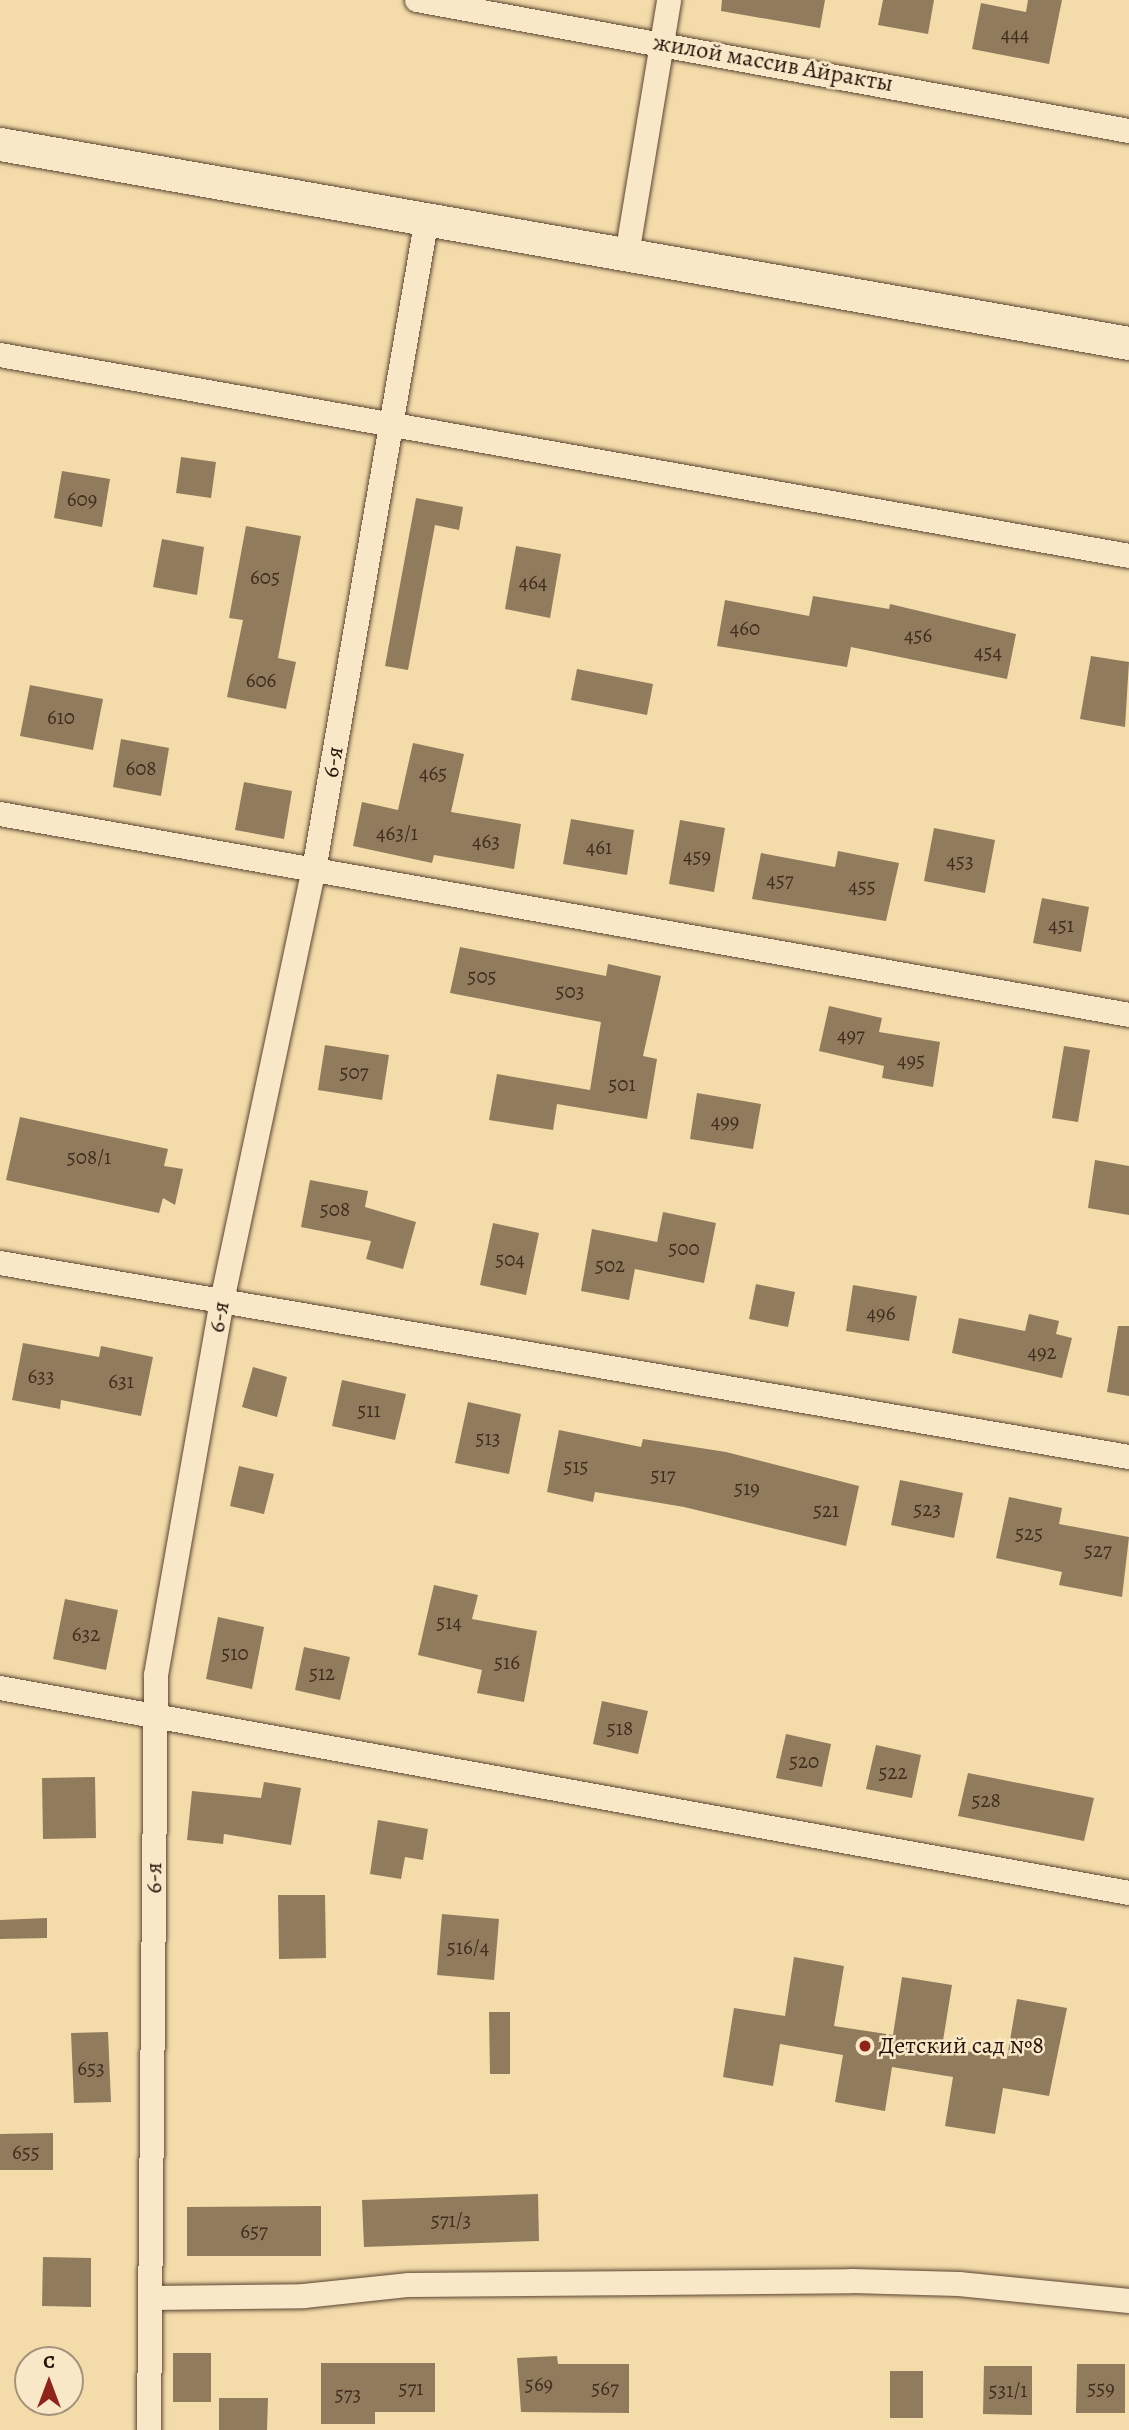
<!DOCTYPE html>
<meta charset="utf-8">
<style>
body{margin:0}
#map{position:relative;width:1129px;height:2430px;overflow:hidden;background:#f4dbaa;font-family:Alegreya,serif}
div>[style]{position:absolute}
.building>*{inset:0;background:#917b5d}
.roads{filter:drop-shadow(0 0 2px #5a4532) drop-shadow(0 0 2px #5a4532)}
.minor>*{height:24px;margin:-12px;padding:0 12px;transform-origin:12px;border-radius:12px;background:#f8e8c8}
.secondary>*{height:33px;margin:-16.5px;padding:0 16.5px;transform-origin:16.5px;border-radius:16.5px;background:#f8e8c8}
.dots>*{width:19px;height:19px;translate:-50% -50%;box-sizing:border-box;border:4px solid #f8e8c8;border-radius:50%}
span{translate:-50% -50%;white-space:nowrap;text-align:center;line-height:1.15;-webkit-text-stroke:5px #f8e8c8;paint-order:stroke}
.number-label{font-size:21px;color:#412d1f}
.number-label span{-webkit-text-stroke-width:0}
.street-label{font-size:24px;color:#26130a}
.poi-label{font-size:24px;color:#26130a}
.left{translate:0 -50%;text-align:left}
.north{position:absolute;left:14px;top:2346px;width:70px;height:70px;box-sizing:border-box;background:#f8e8c8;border:2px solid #a4937c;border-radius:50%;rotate:0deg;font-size:19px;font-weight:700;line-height:28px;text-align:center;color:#26130a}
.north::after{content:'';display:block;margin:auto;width:24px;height:32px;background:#8f2418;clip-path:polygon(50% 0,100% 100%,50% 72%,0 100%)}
</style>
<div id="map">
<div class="building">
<i style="clip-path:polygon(722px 0,825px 0,820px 28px,721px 11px)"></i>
<i style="clip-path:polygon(883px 0,934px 0,928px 34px,878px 25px)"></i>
<i style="clip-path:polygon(1028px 0,1062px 0,1049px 64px,972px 49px,981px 3px,1026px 12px)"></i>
<i style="clip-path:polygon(181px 457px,216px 462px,211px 498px,176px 493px)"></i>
<i style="clip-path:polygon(62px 471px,110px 479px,102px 527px,54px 518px)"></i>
<i style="clip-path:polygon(416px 498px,463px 507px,459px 530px,435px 525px,408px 670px,385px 666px)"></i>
<i style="clip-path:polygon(246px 526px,301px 536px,278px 658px,296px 662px,286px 709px,227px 697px,243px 620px,229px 618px)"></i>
<i style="clip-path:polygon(162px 539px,204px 547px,197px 595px,153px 587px)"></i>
<i style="clip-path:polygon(516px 546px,561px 554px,550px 618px,505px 609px)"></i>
<i style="clip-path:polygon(813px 596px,889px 609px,890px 604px,1016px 634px,1007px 679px,851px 647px,847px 667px,717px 646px,725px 600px,809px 616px)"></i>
<i style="clip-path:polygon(1091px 656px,1129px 662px,1125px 727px,1080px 719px)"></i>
<i style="clip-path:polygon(577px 669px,653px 684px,647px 715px,571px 700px)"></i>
<i style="clip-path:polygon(30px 685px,103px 699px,93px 750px,20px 736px)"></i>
<i style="clip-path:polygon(121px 739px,169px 748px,161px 796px,113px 787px)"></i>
<i style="clip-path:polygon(413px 743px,464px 754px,451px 812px,521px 824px,514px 869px,434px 855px,432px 863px,353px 846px,362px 802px,398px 810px)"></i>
<i style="clip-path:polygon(244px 782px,292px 791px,284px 839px,235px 830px)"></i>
<i style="clip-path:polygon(571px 819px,634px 830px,627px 875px,563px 864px)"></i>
<i style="clip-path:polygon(680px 820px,725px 828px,714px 892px,669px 884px)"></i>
<i style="clip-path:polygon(934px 828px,995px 840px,985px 893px,924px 881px)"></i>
<i style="clip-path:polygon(838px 851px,899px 863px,886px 921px,752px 899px,761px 853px,835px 867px)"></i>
<i style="clip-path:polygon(1042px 898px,1089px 907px,1081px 952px,1033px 943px)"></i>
<i style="clip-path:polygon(460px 947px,606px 976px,608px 964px,661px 976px,643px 1056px,657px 1059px,647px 1119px,557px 1104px,553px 1130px,489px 1120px,497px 1074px,590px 1090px,601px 1022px,450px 993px)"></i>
<i style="clip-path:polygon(829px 1006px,882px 1018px,879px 1032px,940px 1042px,933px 1087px,882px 1078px,884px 1066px,819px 1051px)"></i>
<i style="clip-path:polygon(325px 1045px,389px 1055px,382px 1100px,318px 1090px)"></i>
<i style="clip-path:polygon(1064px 1046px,1090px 1050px,1078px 1122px,1052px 1118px)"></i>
<i style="clip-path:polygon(697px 1093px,761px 1104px,753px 1149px,690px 1139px)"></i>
<i style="clip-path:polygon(20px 1117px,168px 1149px,164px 1166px,183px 1169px,175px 1205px,163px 1198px,159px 1213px,6px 1180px)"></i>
<i style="clip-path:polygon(1095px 1160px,1129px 1166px,1129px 1215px,1088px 1208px)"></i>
<i style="clip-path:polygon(310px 1180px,368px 1191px,365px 1207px,416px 1222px,403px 1269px,366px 1259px,371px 1241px,301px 1227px)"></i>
<i style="clip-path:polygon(663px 1212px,716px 1223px,704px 1283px,635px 1269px,629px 1300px,581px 1291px,592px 1229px,657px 1242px)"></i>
<i style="clip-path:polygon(493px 1223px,539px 1233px,526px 1295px,480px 1285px)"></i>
<i style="clip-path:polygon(756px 1284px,795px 1292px,788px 1327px,749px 1319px)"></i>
<i style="clip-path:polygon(853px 1285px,917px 1296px,909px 1341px,846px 1331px)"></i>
<i style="clip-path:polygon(1029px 1314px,1059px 1321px,1056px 1334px,1072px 1338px,1062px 1378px,952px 1353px,959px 1318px,1025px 1331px)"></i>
<i style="clip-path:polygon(1118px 1326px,1129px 1326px,1129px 1396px,1107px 1392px)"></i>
<i style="clip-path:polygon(23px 1343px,99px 1357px,101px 1346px,153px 1357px,141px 1416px,61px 1400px,60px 1409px,12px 1400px)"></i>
<i style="clip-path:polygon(253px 1367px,287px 1377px,277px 1417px,242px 1407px)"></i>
<i style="clip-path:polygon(342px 1380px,406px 1394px,395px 1440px,332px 1426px)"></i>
<i style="clip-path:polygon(468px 1402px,521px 1414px,509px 1474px,455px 1463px)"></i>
<i style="clip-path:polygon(559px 1430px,641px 1447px,643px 1439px,726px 1452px,859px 1486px,846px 1546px,684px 1507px,595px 1492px,593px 1502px,547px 1492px)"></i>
<i style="clip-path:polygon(239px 1466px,274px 1474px,264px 1514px,230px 1506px)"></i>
<i style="clip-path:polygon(900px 1480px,963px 1493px,954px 1538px,891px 1525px)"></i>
<i style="clip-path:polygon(1009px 1497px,1062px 1508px,1059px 1524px,1129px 1537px,1122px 1597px,1059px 1585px,1062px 1572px,996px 1558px)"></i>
<i style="clip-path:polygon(434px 1585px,478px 1595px,472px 1619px,537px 1631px,524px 1702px,477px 1693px,482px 1670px,418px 1655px)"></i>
<i style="clip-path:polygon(65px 1599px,118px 1610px,106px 1670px,53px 1659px)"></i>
<i style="clip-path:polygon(218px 1617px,264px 1627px,252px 1689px,206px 1679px)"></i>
<i style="clip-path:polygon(304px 1647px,350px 1657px,340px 1700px,295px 1690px)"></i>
<i style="clip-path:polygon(602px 1701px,648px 1711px,638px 1754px,593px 1744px)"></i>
<i style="clip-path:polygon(786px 1734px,831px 1744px,822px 1787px,776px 1778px)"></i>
<i style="clip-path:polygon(876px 1745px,921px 1755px,912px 1798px,866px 1789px)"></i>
<i style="clip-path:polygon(968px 1773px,1094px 1798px,1084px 1841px,958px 1816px)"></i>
<i style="clip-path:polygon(95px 1777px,96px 1838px,43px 1839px,42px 1778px)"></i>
<i style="clip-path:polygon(264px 1782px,301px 1788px,291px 1845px,224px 1834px,223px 1844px,187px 1840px,192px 1791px,261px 1798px)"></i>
<i style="clip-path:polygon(378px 1820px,428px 1829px,423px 1860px,405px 1857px,401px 1879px,370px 1874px)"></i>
<i style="clip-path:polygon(278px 1895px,325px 1895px,326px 1958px,279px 1959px)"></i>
<i style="clip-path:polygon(442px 1914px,499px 1919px,494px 1980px,437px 1975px)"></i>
<i style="clip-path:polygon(47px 1918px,47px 1938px,0 1939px,0 1920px)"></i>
<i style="clip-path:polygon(794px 1957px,844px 1966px,834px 2026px,893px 2035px,902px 1977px,952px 1985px,942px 2047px,1007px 2058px,1017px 1999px,1067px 2008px,1049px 2096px,1003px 2088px,995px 2134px,945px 2126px,953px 2077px,892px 2067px,885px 2111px,835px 2102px,843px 2055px,780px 2044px,773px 2086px,723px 2077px,734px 2008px,785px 2016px)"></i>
<i style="clip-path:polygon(489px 2012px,510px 2012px,510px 2074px,490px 2074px)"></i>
<i style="clip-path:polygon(108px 2032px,111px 2102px,74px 2103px,71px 2033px)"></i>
<i style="clip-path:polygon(53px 2133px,53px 2170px,0 2170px,0 2134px)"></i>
<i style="clip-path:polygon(538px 2194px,539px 2241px,364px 2247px,362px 2200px)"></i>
<i style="clip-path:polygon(321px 2206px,321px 2256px,187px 2256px,187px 2207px)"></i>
<i style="clip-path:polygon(43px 2257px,91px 2258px,91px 2307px,42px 2306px)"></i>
<i style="clip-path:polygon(173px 2353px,211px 2353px,211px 2402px,173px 2402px)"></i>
<i style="clip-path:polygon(557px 2356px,558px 2364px,629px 2364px,629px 2413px,521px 2412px,517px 2358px)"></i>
<i style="clip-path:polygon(321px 2363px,435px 2363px,435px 2412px,375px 2412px,375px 2424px,321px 2424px)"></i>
<i style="clip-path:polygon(1077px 2364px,1125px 2364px,1125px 2413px,1076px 2413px)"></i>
<i style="clip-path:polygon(984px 2366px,1032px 2366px,1032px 2415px,983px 2414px)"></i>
<i style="clip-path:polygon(890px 2371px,923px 2371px,923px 2418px,890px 2418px)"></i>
<i style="clip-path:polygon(219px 2398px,268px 2398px,267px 2430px,219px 2430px)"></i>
</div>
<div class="roads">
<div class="minor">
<i style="left:417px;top:0;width:724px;rotate:10.43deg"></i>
<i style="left:627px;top:255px;width:258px;rotate:-80.6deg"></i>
<i style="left:0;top:355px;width:1147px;rotate:10.09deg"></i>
<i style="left:0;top:814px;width:1147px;rotate:10.09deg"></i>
<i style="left:0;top:1263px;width:1146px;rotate:9.75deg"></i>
<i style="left:0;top:1688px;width:1147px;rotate:10.29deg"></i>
<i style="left:151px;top:2298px;width:153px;rotate:-0.7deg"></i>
<i style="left:304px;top:2296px;width:106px;rotate:-6deg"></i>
<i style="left:409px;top:2285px;width:443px;rotate:-0.5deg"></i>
<i style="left:852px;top:2281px;width:107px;rotate:1.6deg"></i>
<i style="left:959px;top:2284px;width:171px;rotate:5.7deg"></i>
<i style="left:149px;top:2430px;width:755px;rotate:-89.47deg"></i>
<i style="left:156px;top:1675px;width:380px;rotate:-80deg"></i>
<i style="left:222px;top:1301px;width:441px;rotate:-78deg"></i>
<i style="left:314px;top:870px;width:662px;rotate:-80.17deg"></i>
</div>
<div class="secondary">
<i style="left:0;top:144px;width:1146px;rotate:10deg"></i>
</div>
</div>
<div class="dots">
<i style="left:865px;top:2046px;background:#8f2418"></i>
</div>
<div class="number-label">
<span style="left:1015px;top:34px">444</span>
<span style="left:82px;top:499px">609</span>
<span style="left:265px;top:577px">605</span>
<span style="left:533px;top:582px">464</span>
<span style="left:745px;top:628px">460</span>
<span style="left:918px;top:635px">456</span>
<span style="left:988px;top:652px">454</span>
<span style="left:261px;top:680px">606</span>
<span style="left:61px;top:717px">610</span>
<span style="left:141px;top:768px">608</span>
<span style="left:433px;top:773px">465</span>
<span style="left:397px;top:833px">463/1</span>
<span style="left:486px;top:841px">463</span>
<span style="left:599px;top:847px">461</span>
<span style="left:697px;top:856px">459</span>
<span style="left:960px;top:861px">453</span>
<span style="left:780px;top:880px">457</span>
<span style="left:862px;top:886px">455</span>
<span style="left:1061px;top:925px">451</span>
<span style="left:482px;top:976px">505</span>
<span style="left:570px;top:991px">503</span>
<span style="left:851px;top:1035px">497</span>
<span style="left:911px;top:1060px">495</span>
<span style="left:354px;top:1072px">507</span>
<span style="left:622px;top:1084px">501</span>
<span style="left:725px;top:1121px">499</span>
<span style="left:89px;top:1157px">508/1</span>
<span style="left:335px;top:1209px">508</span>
<span style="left:684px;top:1248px">500</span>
<span style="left:510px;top:1259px">504</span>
<span style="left:610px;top:1265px">502</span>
<span style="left:881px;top:1313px">496</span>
<span style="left:1042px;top:1352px">492</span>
<span style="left:41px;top:1376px">633</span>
<span style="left:121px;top:1381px">631</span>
<span style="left:369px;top:1410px">511</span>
<span style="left:488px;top:1438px">513</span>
<span style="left:576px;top:1466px">515</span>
<span style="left:663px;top:1475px">517</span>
<span style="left:747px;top:1488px">519</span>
<span style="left:927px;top:1509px">523</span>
<span style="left:826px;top:1510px">521</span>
<span style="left:1029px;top:1533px">525</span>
<span style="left:1098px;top:1550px">527</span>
<span style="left:449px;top:1622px">514</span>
<span style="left:86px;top:1634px">632</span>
<span style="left:235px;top:1653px">510</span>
<span style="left:507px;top:1662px">516</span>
<span style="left:322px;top:1673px">512</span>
<span style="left:620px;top:1728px">518</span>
<span style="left:804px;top:1761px">520</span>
<span style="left:893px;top:1772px">522</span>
<span style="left:986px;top:1800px">528</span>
<span style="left:468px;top:1947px">516/4</span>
<span style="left:91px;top:2068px">653</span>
<span style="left:26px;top:2152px">655</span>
<span style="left:451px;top:2220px">571/3</span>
<span style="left:254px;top:2231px">657</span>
<span style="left:539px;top:2384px">569</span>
<span style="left:411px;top:2388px">571</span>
<span style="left:605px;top:2388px">567</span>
<span style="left:1101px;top:2388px">559</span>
<span style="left:1008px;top:2390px">531/1</span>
<span style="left:348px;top:2394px">573</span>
</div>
<div class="street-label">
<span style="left:773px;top:63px;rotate:10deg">жилой массив Айракты</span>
<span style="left:333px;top:762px;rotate:-80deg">6-я</span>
<span style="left:219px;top:1317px;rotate:-80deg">6-я</span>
<span style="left:154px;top:1878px;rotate:-90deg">6-я</span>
</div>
<div class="poi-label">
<span class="left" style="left:879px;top:2046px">Детский сад №8</span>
</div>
<div class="north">С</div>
</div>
